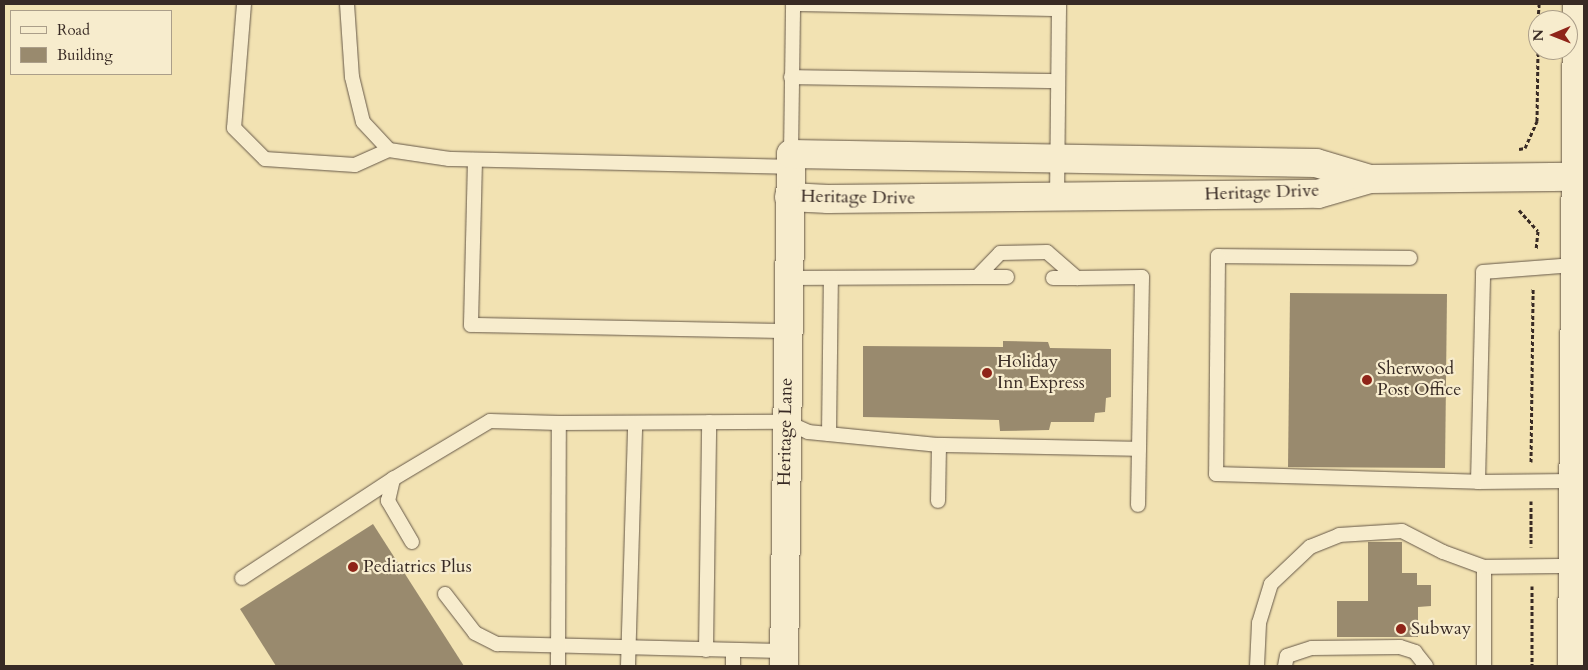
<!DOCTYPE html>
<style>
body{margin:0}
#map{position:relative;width:1588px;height:670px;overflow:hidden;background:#f2e2b2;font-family:Cardo,serif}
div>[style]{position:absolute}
.building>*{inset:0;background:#998a6e}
.path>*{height:3px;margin-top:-1.5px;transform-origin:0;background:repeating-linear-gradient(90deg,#382a24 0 4px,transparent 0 6.5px)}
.roads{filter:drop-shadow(0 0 1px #665848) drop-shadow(0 0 1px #665848)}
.service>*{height:14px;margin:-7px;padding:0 7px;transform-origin:7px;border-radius:7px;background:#f7eccd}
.minor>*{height:28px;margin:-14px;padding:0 14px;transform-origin:14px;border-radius:14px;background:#f7eccd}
.secondary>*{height:28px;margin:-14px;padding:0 14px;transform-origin:14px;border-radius:14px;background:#f7eccd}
.dots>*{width:14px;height:14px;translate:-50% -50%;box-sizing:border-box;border:2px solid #f7eccd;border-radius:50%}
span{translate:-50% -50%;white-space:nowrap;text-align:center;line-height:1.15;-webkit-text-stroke:4.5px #f7eccd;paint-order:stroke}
.street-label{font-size:18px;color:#382a24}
.poi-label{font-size:18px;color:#382a24}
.left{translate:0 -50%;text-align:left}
.frame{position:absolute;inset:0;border:5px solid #382a24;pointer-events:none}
.legend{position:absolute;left:10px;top:10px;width:162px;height:65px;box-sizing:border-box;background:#f7eccd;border:1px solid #ab9e89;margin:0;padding:6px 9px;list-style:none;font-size:15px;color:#382a24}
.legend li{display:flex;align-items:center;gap:10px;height:25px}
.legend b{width:25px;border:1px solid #ab9e89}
.north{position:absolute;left:1528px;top:10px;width:50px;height:50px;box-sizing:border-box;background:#f7eccd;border:1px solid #ab9e89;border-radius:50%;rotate:269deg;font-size:14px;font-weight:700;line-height:20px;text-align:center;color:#382a24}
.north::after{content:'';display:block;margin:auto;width:18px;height:22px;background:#8f2418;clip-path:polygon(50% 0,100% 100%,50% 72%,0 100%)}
</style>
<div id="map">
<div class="building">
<i style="clip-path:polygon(1290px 293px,1447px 294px,1445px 468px,1288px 467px)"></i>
<i style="clip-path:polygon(1003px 341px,1048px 342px,1050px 348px,1111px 349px,1111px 397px,1106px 398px,1105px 412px,1095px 413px,1094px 422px,1051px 422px,1049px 430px,1000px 431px,999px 420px,863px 417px,863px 346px,1003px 347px)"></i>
<i style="clip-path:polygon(373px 524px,464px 666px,276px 666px,240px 609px)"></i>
<i style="clip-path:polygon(1368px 542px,1402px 542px,1402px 573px,1417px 573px,1417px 585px,1431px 585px,1431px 606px,1418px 607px,1418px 637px,1337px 637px,1337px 601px,1368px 601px)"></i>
</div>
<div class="path">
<i style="left:1538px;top:20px;width:16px;rotate:-86deg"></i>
<i style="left:1519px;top:149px;width:6px;rotate:-9deg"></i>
<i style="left:1525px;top:148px;width:30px;rotate:-66deg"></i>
<i style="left:1537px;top:121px;width:71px;rotate:-89.2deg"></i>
<i style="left:1519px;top:210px;width:28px;rotate:48deg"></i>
<i style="left:1538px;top:231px;width:19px;rotate:96deg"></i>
<i style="left:1531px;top:462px;width:174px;rotate:-89.3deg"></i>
<i style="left:1531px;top:501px;width:46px;rotate:90deg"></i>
<i style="left:1532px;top:586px;width:80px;rotate:90deg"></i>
</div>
<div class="roads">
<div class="service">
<i style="left:244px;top:4px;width:124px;rotate:94.6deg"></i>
<i style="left:234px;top:128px;width:44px;rotate:45deg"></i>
<i style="left:265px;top:159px;width:90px;rotate:3.8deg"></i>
<i style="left:355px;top:165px;width:37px;rotate:-24deg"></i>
<i style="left:347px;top:4px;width:73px;rotate:86.1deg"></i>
<i style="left:352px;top:77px;width:46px;rotate:76.3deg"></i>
<i style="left:363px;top:122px;width:38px;rotate:47deg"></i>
<i style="left:389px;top:150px;width:61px;rotate:8.5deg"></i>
<i style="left:449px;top:159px;width:341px;rotate:1.3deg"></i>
<i style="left:793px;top:4px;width:266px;rotate:1.1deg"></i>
<i style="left:791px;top:77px;width:266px;rotate:0.9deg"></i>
<i style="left:791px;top:154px;width:150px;rotate:-89.2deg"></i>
<i style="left:475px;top:160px;width:165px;rotate:91.4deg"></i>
<i style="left:471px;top:325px;width:316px;rotate:1.1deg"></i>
<i style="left:1057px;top:198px;width:194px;rotate:-89.4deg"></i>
<i style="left:1410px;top:258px;width:192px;rotate:-179.4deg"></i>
<i style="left:1218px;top:256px;width:218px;rotate:90.5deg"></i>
<i style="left:1216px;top:474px;width:262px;rotate:1.7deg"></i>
<i style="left:977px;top:277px;width:30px"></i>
<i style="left:788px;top:278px;width:189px;rotate:-0.3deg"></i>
<i style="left:977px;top:277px;width:33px;rotate:-46deg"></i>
<i style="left:1000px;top:253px;width:47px;rotate:-1.2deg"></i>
<i style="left:1047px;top:252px;width:40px;rotate:41deg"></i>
<i style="left:1077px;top:278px;width:65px;rotate:-0.9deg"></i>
<i style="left:1142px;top:277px;width:228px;rotate:91deg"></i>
<i style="left:1053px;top:278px;width:24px"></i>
<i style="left:829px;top:434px;width:156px;rotate:-89.3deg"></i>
<i style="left:939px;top:445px;width:200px;rotate:1.1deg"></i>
<i style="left:1572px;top:481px;width:94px;rotate:179.4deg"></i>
<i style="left:1478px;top:482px;width:210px;rotate:-88.6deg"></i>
<i style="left:1483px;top:272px;width:91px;rotate:-4.4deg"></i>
<i style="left:412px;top:542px;width:48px;rotate:-120.3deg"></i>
<i style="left:388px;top:501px;width:23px;rotate:-77deg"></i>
<i style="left:393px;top:479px;width:113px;rotate:-30.9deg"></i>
<i style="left:490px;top:421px;width:69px;rotate:1.7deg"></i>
<i style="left:242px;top:578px;width:181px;rotate:-33.3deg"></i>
<i style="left:445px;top:594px;width:49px;rotate:52.4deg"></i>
<i style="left:475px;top:633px;width:25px;rotate:27deg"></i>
<i style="left:497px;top:644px;width:287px;rotate:1.4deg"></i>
<i style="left:706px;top:650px;width:228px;rotate:-89.2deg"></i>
<i style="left:558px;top:666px;width:243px;rotate:-89.8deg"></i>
<i style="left:559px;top:423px;width:227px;rotate:-0.3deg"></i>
<i style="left:786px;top:422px;width:24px;rotate:24deg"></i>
<i style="left:808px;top:432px;width:132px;rotate:5.7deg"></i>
<i style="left:939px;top:445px;width:56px;rotate:91deg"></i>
<i style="left:628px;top:666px;width:243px;rotate:-88.3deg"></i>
<i style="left:733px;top:666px;width:15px;rotate:-90deg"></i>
<i style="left:1257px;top:666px;width:43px;rotate:-87.3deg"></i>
<i style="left:1259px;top:623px;width:41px;rotate:-72.9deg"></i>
<i style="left:1271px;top:584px;width:54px;rotate:-43.5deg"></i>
<i style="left:1310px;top:547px;width:31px;rotate:-22deg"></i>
<i style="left:1339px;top:535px;width:63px;rotate:-3.6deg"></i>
<i style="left:1402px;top:531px;width:46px;rotate:27.1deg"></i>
<i style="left:1443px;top:552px;width:44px;rotate:20.1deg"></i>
<i style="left:1285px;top:666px;width:10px;rotate:-79deg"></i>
<i style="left:1287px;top:656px;width:26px;rotate:-18deg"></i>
<i style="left:1312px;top:648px;width:88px;rotate:-0.7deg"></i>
<i style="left:1400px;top:647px;width:16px;rotate:18deg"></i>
<i style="left:1415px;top:652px;width:18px;rotate:52deg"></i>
<i style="left:1484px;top:666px;width:99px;rotate:-90deg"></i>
<i style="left:1484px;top:567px;width:88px;rotate:-0.7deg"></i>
</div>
<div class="minor">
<i style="left:789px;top:197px;width:39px;rotate:3deg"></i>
<i style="left:828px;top:199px;width:490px;rotate:-0.6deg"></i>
<i style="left:1318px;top:194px;width:54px;rotate:-16.1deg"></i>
<i style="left:1370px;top:179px;width:204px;rotate:-0.6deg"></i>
<i style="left:784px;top:666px;width:512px;rotate:-89.22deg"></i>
<i style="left:791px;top:154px;width:525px;rotate:0.98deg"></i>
<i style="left:1316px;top:163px;width:56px;rotate:16.5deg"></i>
</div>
<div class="secondary">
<i style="left:1572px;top:666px;width:662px;rotate:-89.57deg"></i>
</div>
</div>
<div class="dots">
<i style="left:987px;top:373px;background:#8f2418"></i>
<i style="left:1367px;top:380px;background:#8f2418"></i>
<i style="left:353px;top:567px;background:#8f2418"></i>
<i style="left:1401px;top:629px;background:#8f2418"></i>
</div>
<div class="street-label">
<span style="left:1262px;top:193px;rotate:-2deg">Heritage Drive</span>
<span style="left:858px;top:198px;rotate:1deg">Heritage Drive</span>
<span style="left:786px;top:432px;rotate:-89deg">Heritage Lane</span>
</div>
<div class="poi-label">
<span class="left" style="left:997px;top:373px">Holiday<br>Inn Express</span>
<span class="left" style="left:1377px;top:380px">Sherwood<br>Post Office</span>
<span class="left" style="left:363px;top:567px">Pediatrics Plus</span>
<span class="left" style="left:1411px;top:629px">Subway</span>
</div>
<div class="frame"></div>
<ul class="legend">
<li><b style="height:6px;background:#f7eccd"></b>Road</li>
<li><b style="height:14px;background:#998a6e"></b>Building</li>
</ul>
<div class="north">N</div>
</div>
